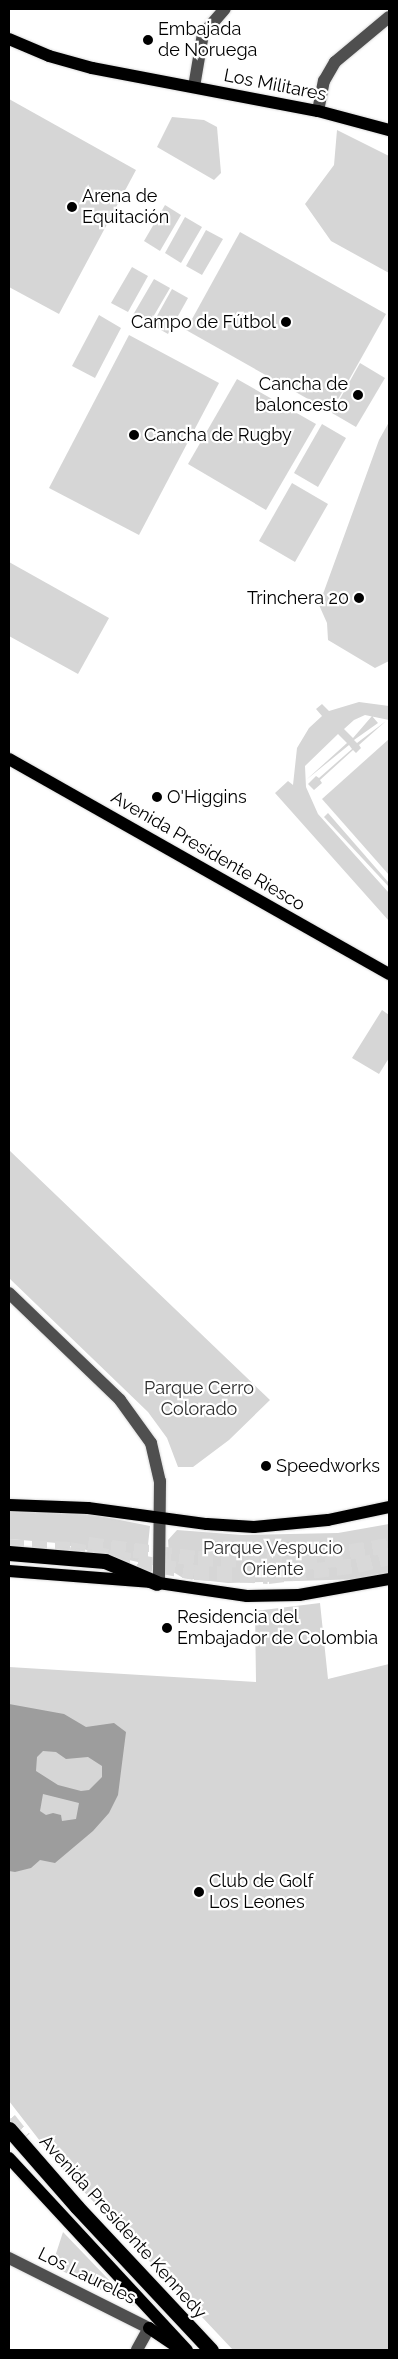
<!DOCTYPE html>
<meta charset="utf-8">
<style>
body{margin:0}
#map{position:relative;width:398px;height:2359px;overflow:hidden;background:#fff;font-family:Raleway,sans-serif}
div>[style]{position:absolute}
.green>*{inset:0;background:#d6d6d6}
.water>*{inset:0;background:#9d9d9d}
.highway-tunnel>*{height:15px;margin-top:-7.5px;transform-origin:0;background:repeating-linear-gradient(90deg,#d9d9d9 0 15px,transparent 0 23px)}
.roads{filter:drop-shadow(0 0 1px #dbdbdb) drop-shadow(0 0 1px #dbdbdb)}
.minor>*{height:12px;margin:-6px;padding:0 6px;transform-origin:6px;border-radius:6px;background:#4f4f4f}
.major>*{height:12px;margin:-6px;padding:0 6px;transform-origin:6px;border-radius:6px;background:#000}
.highway>*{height:15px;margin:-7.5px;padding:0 7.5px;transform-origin:7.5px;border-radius:7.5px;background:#000}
.dots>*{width:14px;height:14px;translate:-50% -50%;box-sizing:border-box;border:2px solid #fff;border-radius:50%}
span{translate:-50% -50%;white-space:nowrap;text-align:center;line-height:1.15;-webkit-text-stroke:4.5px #fff;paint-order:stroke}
.poi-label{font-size:18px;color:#000}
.left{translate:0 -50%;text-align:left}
.right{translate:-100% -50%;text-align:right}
.street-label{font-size:18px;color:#000}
.park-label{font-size:18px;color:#2d2d2d}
.frame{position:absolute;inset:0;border:10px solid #000;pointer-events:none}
</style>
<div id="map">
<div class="green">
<i style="clip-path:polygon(9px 99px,136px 170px,59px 314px,9px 287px)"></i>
<i style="clip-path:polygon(172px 117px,204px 120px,217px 127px,221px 173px,214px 180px,157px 147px)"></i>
<i style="clip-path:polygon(337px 130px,389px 156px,389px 273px,331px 241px,305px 204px,334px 165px)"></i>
<i style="clip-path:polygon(165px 205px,181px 215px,160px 251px,144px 241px)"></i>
<i style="clip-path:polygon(185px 217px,202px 227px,181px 263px,165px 253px)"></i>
<i style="clip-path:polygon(206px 230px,223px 239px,202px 275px,186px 266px)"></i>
<i style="clip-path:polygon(240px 232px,386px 314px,331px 412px,186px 330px)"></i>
<i style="clip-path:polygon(132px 267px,148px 276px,128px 312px,111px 303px)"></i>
<i style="clip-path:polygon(154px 279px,170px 288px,149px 324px,133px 315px)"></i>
<i style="clip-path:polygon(172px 289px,188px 298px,168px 334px,152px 325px)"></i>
<i style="clip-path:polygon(99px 315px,121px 328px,95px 378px,72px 366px)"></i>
<i style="clip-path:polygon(129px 335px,219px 383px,139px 535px,49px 488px)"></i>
<i style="clip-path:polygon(360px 363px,385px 378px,356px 427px,332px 413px)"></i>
<i style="clip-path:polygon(237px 379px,316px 424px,266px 510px,188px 464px)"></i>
<i style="clip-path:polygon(389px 422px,389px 661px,375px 668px,328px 640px,327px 623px,319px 605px,379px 440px)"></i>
<i style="clip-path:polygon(322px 424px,346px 438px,318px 487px,294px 473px)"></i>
<i style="clip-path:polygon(292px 483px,328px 504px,295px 562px,259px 541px)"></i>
<i style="clip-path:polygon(9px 562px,109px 618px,78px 674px,9px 636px)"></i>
<i style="clip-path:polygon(359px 702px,389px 706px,389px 720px,365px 715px,354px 720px,344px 729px,353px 738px,372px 716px,378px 723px,354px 740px,357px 743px,386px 721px,359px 745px,361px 748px,356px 753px,353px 750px,320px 780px,322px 783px,314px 790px,308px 784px,316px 776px,319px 778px,352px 749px,349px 745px,306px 780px,347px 743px,338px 734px,305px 766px,306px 787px,318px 814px,389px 893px,389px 921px,275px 793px,288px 781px,293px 785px,297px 748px,309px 728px,322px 716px,316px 709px,322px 704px,329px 711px)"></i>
<i style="clip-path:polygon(389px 739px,389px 875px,322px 799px)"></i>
<i style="clip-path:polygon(328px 813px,389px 883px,389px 887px,324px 817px)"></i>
<i style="clip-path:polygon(382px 1010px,389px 1015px,389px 1058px,379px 1074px,352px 1058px)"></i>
<i style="clip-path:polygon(9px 1150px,270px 1400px,229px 1440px,193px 1467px,178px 1467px,167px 1438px,148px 1412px,9px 1278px)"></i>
<i style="clip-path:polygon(9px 1509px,85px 1513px,150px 1526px,146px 1564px,57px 1543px,9px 1539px)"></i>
<i style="clip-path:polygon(389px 1524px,389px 1573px,364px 1579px,228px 1583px,183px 1578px,170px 1570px,168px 1540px,177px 1530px,242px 1535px,338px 1533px)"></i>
<i style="clip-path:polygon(320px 1603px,328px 1679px,389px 1664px,389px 2350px,233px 2350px,57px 2163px,9px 2101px,9px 1667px,256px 1682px,255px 1611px)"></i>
<i style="clip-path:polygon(63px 2232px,134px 2306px,52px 2266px)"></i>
</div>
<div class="water">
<i style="clip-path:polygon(evenodd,9px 1704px,64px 1714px,86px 1727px,114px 1723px,126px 1732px,118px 1795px,109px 1813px,93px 1831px,55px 1863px,40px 1860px,31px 1868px,15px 1872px,9px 1871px,9px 1704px,43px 1751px,56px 1752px,66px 1759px,88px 1757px,102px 1766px,102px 1777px,89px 1790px,81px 1791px,58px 1785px,36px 1771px,37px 1757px,43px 1751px,9px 1704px,43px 1794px,79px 1803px,76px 1819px,62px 1821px,61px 1815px,53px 1813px,46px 1815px,40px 1811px,43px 1794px)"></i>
</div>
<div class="highway-tunnel">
<i style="left:88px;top:1544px;width:111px;rotate:7.3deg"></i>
<i style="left:198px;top:1558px;width:104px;rotate:2.2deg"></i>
<i style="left:302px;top:1562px;width:37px;rotate:-5deg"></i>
<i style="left:9px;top:1546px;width:61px;rotate:2.8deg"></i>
<i style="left:70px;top:1549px;width:126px;rotate:10.5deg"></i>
<i style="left:194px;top:1572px;width:74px;rotate:3.1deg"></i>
<i style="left:268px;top:1576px;width:90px;rotate:-7deg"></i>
<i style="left:357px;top:1565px;width:33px;rotate:-14deg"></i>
<i style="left:290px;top:1553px;width:47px;rotate:-7.3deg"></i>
<i style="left:327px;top:1555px;width:63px;rotate:-9.2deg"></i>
<i style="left:9px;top:2119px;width:24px;rotate:52deg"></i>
</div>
<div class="roads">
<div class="minor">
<i style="left:194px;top:87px;width:54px;rotate:-80.4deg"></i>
<i style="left:203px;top:34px;width:33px;rotate:-49deg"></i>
<i style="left:318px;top:111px;width:31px;rotate:-79deg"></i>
<i style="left:324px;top:81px;width:22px;rotate:-60deg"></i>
<i style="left:335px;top:62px;width:70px;rotate:-39.8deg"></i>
<i style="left:9px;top:1293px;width:154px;rotate:43.9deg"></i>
<i style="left:120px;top:1400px;width:53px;rotate:54.2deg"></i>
<i style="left:151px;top:1443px;width:39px;rotate:77deg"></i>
<i style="left:160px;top:1481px;width:102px;rotate:90.6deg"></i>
<i style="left:9px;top:2258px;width:157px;rotate:26.6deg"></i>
<i style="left:149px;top:2328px;width:25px;rotate:119deg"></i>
</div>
<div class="major">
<i style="left:9px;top:39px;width:43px;rotate:23deg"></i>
<i style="left:49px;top:56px;width:45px;rotate:15.6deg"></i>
<i style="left:92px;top:68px;width:230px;rotate:10.8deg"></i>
<i style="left:318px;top:111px;width:73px;rotate:15deg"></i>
<i style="left:9px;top:759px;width:437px;rotate:29.5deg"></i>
<i style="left:9px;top:1505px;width:79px;rotate:2.2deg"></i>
<i style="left:88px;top:1508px;width:120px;rotate:7.7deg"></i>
<i style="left:207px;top:1524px;width:47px;rotate:3.7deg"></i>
<i style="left:254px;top:1527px;width:74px;rotate:-5.4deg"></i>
<i style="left:328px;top:1520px;width:62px;rotate:-12deg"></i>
<i style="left:9px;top:1571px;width:143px;rotate:4.4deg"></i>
<i style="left:152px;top:1582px;width:96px;rotate:8.4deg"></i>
<i style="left:247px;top:1596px;width:52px;rotate:-1.1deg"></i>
<i style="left:299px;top:1595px;width:91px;rotate:-10.1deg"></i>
<i style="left:9px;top:2158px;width:262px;rotate:47.2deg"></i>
<i style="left:149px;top:2328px;width:30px;rotate:34deg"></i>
</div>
<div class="highway">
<i style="left:9px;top:1553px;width:96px;rotate:4.8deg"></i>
<i style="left:105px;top:1561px;width:56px;rotate:22.9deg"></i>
<i style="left:9px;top:2129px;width:103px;rotate:48.9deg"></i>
<i style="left:77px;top:2207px;width:196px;rotate:46.9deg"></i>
</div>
</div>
<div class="dots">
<i style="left:148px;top:40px;background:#000"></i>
<i style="left:72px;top:207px;background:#000"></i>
<i style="left:286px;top:322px;background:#000"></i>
<i style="left:358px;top:395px;background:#000"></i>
<i style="left:134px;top:435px;background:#000"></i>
<i style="left:359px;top:598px;background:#000"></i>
<i style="left:157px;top:797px;background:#000"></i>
<i style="left:266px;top:1466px;background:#000"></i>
<i style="left:167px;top:1628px;background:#000"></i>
<i style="left:199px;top:1892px;background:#000"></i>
</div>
<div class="poi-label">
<span class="left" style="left:158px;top:40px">Embajada<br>de Noruega</span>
<span class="left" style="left:82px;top:207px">Arena de<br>Equitación</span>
<span class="right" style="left:276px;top:322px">Campo de Fútbol</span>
<span class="right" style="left:348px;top:395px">Cancha de<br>baloncesto</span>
<span class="left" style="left:144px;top:435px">Cancha de Rugby</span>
<span class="right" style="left:349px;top:598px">Trinchera 20</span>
<span class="left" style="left:167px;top:797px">O'Higgins</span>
<span class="left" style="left:276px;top:1466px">Speedworks</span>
<span class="left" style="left:177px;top:1628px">Residencia del<br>Embajador de Colombia</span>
<span class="left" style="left:209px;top:1892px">Club de Golf<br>Los Leones</span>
</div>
<div class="street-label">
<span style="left:275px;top:85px;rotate:11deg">Los Militares</span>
<span style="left:208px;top:851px;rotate:30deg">Avenida Presidente Riesco</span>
<span style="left:123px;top:2227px;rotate:48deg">Avenida Presidente Kennedy</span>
<span style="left:87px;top:2276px;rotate:26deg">Los Laureles</span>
</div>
<div class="park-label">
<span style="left:199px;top:1399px">Parque Cerro<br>Colorado</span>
<span style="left:273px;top:1559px">Parque Vespucio<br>Oriente</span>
</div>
<div class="frame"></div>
</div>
